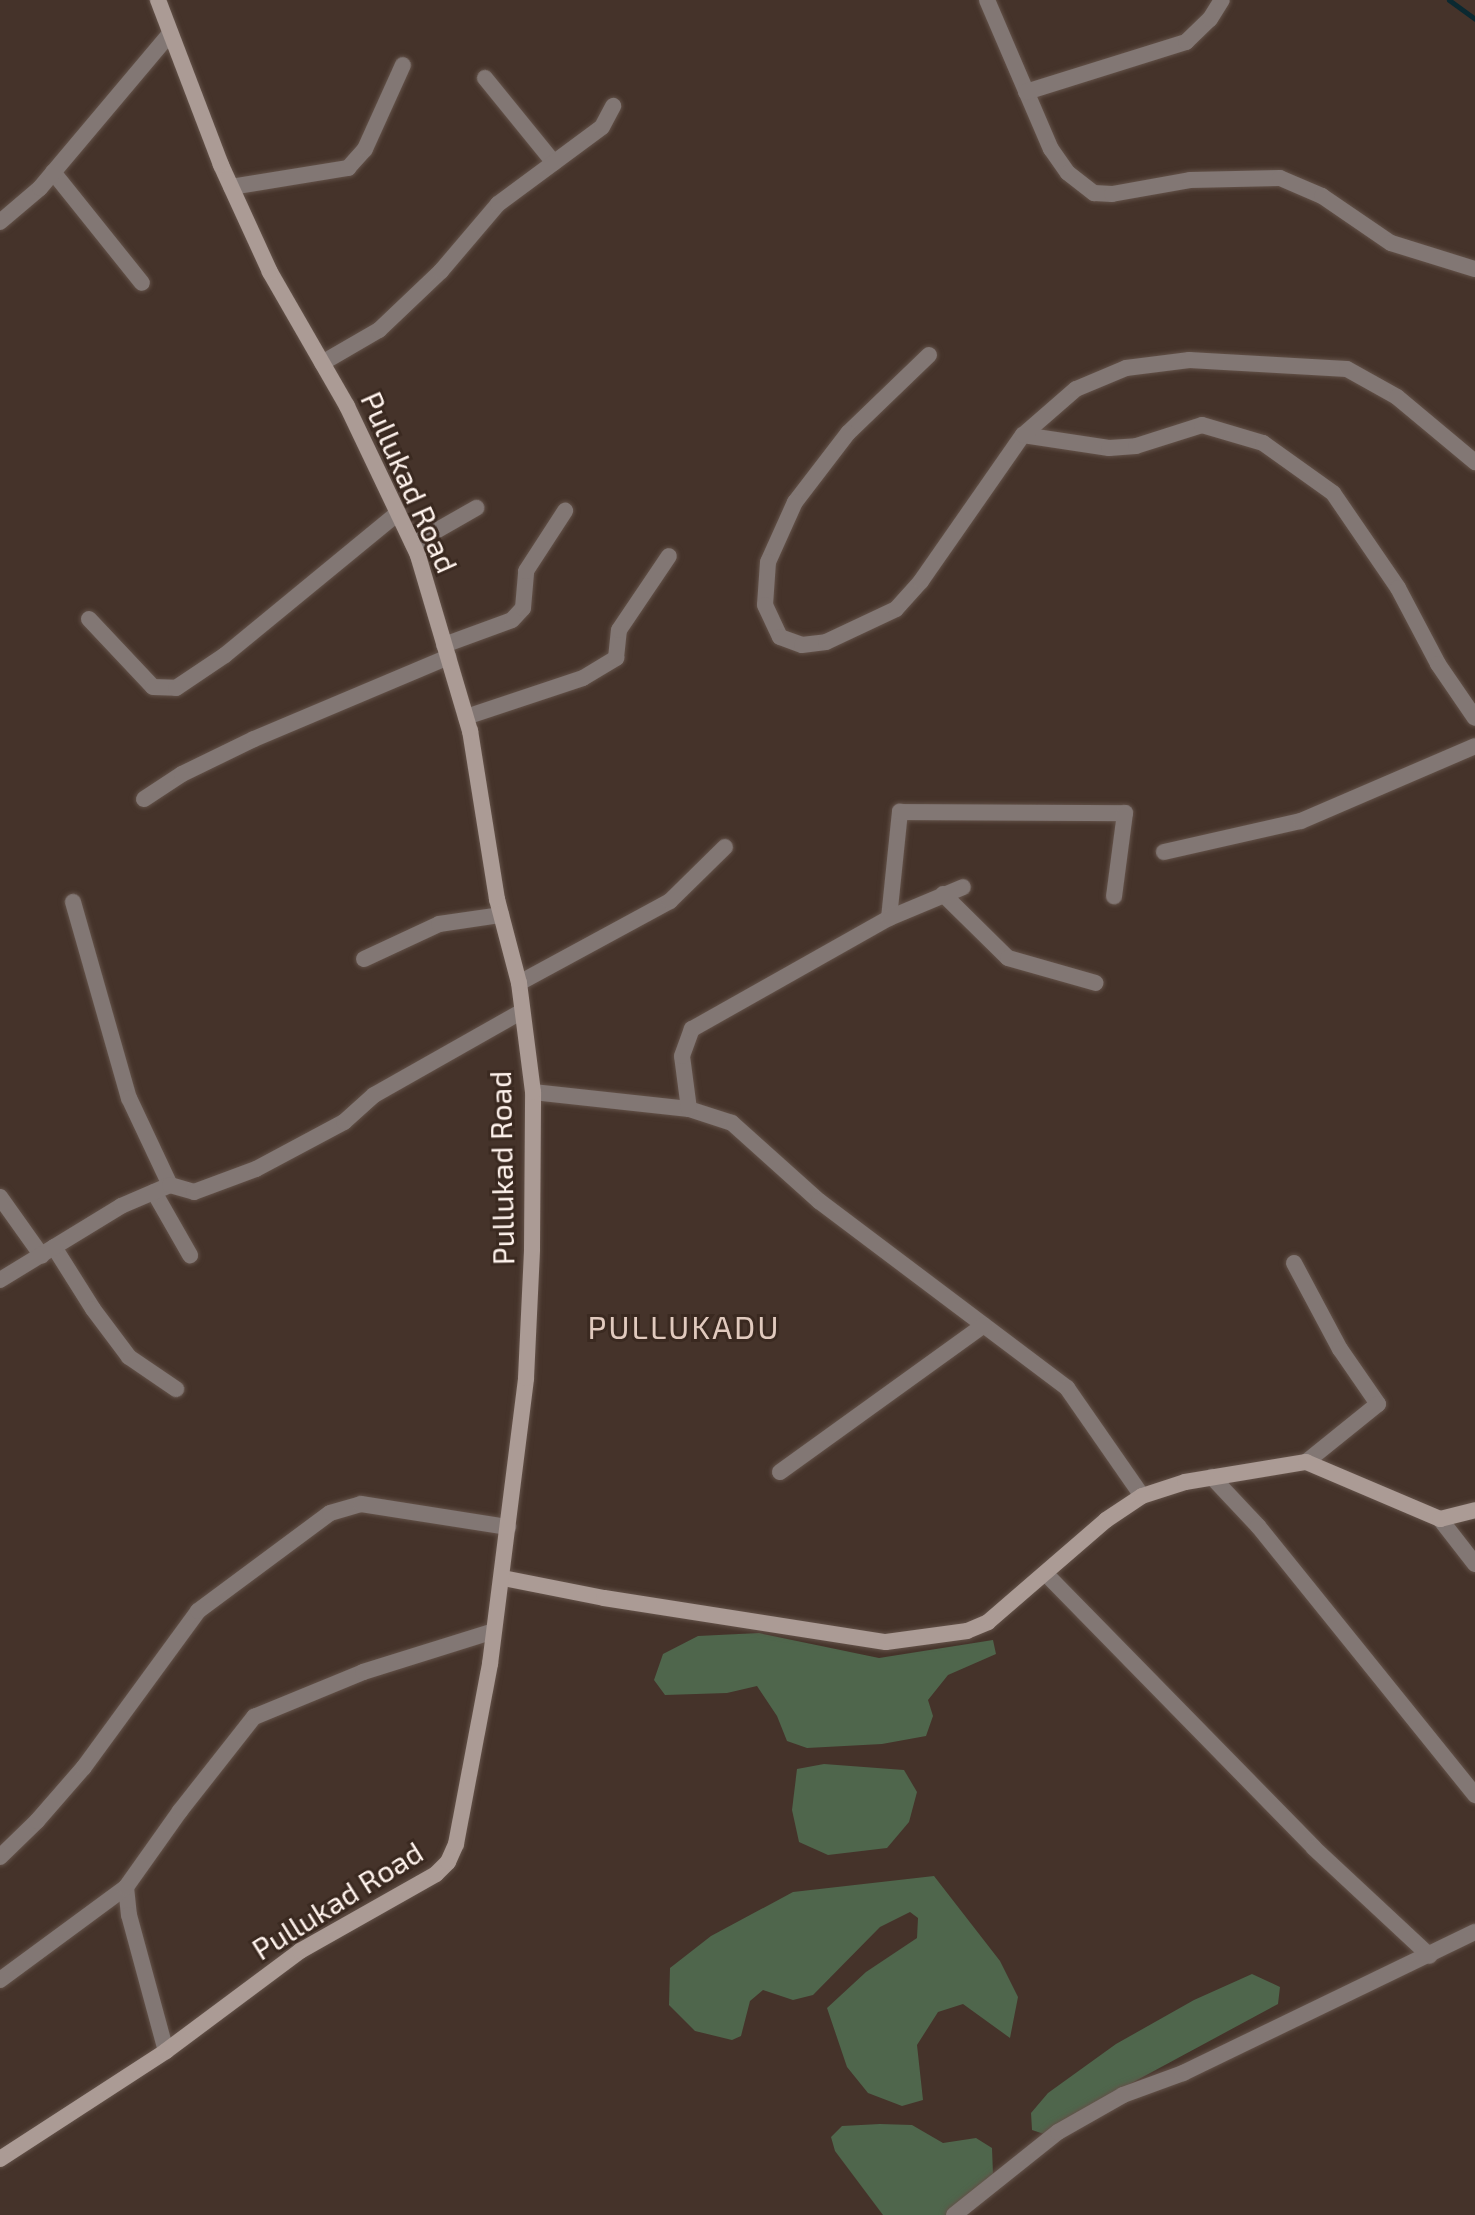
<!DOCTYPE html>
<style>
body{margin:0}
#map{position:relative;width:1475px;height:2215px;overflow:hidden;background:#45332a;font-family:"Exo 2",sans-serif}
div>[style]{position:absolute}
.green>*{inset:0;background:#4f664c}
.stream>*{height:5px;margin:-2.5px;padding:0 2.5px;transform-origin:2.5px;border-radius:2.5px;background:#0b2931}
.roads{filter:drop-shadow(0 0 2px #635249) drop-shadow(0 0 2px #635249)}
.street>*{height:16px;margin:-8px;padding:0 8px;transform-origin:8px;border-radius:8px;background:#827774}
.secondary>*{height:16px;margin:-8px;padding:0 8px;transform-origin:8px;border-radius:8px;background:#ab9b95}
span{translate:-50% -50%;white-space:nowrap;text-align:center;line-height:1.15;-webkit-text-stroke:6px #3a2920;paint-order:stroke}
.street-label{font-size:30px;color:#fef2ec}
.neighbourhood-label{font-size:32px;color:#e1cabe;letter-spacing:2px}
</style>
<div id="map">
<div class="green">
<i style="clip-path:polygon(759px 1633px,879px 1658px,993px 1640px,996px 1654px,948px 1675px,928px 1700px,933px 1716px,926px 1736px,882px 1744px,807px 1748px,787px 1741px,777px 1716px,757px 1686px,727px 1693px,665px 1695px,654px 1680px,663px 1654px,698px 1636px)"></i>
<i style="clip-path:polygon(824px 1764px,904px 1770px,917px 1792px,909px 1822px,887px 1848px,828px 1855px,799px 1842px,792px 1810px,797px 1769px)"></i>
<i style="clip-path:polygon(934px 1876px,1000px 1961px,1018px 1997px,1010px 2038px,963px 2004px,938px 2012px,917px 2045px,923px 2100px,902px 2106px,868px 2093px,847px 2067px,827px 2008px,866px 1972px,917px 1938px,918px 1918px,910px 1912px,880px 1927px,813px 1995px,793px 2000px,763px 1990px,750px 2001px,741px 2036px,732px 2040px,695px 2031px,669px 2005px,670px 1968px,711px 1936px,793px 1892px)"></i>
<i style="clip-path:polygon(1252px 1974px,1280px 1987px,1278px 2004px,1102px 2099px,1047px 2135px,1032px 2130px,1031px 2113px,1048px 2093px,1116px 2044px,1194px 2000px)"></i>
<i style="clip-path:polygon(880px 2124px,912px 2125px,943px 2143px,976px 2138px,992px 2148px,993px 2174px,950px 2215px,883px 2215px,835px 2151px,831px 2137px,842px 2126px)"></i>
</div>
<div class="stream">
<i style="left:1449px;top:0;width:32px;rotate:36deg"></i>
</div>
<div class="roads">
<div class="street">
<i style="left:987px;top:0;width:162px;rotate:66.8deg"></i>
<i style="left:1051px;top:149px;width:29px;rotate:55deg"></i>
<i style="left:1068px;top:173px;width:33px;rotate:38deg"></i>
<i style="left:1094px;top:193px;width:18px;rotate:3deg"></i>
<i style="left:1112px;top:194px;width:79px;rotate:-10.2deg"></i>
<i style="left:1190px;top:180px;width:90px;rotate:-1.3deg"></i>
<i style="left:1280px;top:178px;width:46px;rotate:23.2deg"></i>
<i style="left:1322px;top:196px;width:83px;rotate:34.3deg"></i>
<i style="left:1391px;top:243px;width:88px;rotate:17.2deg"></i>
<i style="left:485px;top:78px;width:109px;rotate:50.9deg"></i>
<i style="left:1026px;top:92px;width:168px;rotate:-17.4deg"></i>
<i style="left:1186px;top:42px;width:33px;rotate:-44deg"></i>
<i style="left:1210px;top:19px;width:22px;rotate:-58deg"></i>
<i style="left:53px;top:172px;width:142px;rotate:51.3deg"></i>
<i style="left:231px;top:187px;width:119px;rotate:-9.2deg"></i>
<i style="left:348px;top:168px;width:25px;rotate:-48deg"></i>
<i style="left:365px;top:149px;width:92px;rotate:-65.7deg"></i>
<i style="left:0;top:222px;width:52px;rotate:-40.4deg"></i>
<i style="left:40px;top:188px;width:200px;rotate:-49.9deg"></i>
<i style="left:929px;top:355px;width:112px;rotate:136.1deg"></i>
<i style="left:848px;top:433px;width:87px;rotate:127.5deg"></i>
<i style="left:795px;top:502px;width:66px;rotate:114.2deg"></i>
<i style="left:768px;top:562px;width:43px;rotate:94deg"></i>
<i style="left:765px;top:605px;width:35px;rotate:65deg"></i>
<i style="left:780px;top:637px;width:23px;rotate:20deg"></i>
<i style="left:802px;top:645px;width:24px;rotate:-7deg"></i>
<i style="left:826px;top:642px;width:77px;rotate:-25.2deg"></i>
<i style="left:896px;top:609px;width:38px;rotate:-48deg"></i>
<i style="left:921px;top:581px;width:178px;rotate:-55.1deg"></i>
<i style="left:1023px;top:435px;width:87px;rotate:8.6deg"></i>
<i style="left:1109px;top:448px;width:27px;rotate:-4deg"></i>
<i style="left:1136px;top:446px;width:69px;rotate:-17.7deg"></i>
<i style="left:1202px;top:425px;width:64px;rotate:16.4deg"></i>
<i style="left:1263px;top:443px;width:86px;rotate:35.5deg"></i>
<i style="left:1333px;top:493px;width:115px;rotate:55.6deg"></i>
<i style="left:1398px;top:588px;width:86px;rotate:62.2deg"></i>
<i style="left:1438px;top:664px;width:65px;rotate:55.6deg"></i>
<i style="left:322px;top:363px;width:66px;rotate:-30.1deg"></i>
<i style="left:379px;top:330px;width:86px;rotate:-43.6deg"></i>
<i style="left:441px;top:271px;width:88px;rotate:-49.6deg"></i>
<i style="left:498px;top:204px;width:129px;rotate:-36.5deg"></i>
<i style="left:602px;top:127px;width:24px;rotate:-62deg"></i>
<i style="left:1023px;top:435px;width:70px;rotate:-41deg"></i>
<i style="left:1076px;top:389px;width:54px;rotate:-22.8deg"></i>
<i style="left:1126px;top:368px;width:64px;rotate:-7.2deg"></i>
<i style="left:1189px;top:360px;width:158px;rotate:3.3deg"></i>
<i style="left:1347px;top:369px;width:57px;rotate:29.2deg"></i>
<i style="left:1397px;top:397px;width:102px;rotate:39.8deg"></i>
<i style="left:413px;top:544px;width:73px;rotate:-29.7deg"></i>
<i style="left:89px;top:619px;width:93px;rotate:46.7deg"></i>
<i style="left:153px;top:687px;width:23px;rotate:2deg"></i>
<i style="left:176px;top:688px;width:59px;rotate:-34deg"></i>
<i style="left:225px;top:655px;width:224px;rotate:-39.4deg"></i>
<i style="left:444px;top:645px;width:72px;rotate:-20.2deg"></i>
<i style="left:512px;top:620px;width:16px;rotate:-47deg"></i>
<i style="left:523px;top:608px;width:37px;rotate:-85deg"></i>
<i style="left:526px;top:571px;width:72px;rotate:-57deg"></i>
<i style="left:466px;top:717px;width:123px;rotate:-18.4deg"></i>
<i style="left:583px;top:678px;width:39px;rotate:-31deg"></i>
<i style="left:616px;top:658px;width:28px;rotate:-84deg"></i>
<i style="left:619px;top:630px;width:89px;rotate:-56deg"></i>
<i style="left:144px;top:799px;width:45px;rotate:-33.3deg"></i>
<i style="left:182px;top:774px;width:80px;rotate:-25.9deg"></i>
<i style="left:254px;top:739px;width:211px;rotate:-22.9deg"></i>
<i style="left:1164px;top:852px;width:140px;rotate:-12.8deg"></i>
<i style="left:1301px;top:821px;width:189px;rotate:-23.3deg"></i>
<i style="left:943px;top:894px;width:91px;rotate:44.6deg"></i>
<i style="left:1008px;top:958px;width:91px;rotate:15.9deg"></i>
<i style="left:73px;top:902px;width:204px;rotate:74.1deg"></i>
<i style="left:129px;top:1098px;width:96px;rotate:64.8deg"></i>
<i style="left:889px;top:918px;width:107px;rotate:-84.1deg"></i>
<i style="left:900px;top:812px;width:225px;rotate:0.3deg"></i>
<i style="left:1125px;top:813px;width:84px;rotate:97.5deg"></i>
<i style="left:364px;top:959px;width:83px;rotate:-25deg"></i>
<i style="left:439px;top:924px;width:63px;rotate:-8.3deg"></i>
<i style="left:519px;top:983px;width:172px;rotate:-28.5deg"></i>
<i style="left:670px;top:901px;width:77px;rotate:-44.5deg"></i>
<i style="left:533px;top:1092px;width:157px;rotate:6.2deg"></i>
<i style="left:689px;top:1109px;width:45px;rotate:18deg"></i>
<i style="left:732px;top:1123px;width:117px;rotate:41.9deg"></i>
<i style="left:819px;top:1201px;width:311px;rotate:37deg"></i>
<i style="left:1067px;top:1388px;width:131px;rotate:55.2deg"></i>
<i style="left:689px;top:1109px;width:53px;rotate:-97.5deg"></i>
<i style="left:682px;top:1056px;width:29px;rotate:-70deg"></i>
<i style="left:692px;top:1029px;width:226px;rotate:-29.4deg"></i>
<i style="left:889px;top:918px;width:80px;rotate:-22.7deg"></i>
<i style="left:154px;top:1192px;width:73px;rotate:60.3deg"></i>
<i style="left:0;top:1197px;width:72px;rotate:54.6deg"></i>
<i style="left:54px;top:1247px;width:73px;rotate:57.8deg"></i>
<i style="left:93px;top:1309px;width:60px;rotate:53.1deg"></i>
<i style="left:129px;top:1357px;width:57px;rotate:34.2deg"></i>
<i style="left:1294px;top:1263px;width:98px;rotate:61.9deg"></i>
<i style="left:1340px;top:1349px;width:67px;rotate:55.4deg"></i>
<i style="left:1378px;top:1404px;width:92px;rotate:141.1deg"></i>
<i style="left:0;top:1280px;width:142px;rotate:-31.4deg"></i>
<i style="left:121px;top:1206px;width:53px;rotate:-23.2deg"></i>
<i style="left:170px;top:1185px;width:25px;rotate:16deg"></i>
<i style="left:194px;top:1192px;width:66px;rotate:-20.4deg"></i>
<i style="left:256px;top:1169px;width:100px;rotate:-28.1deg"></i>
<i style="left:344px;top:1122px;width:40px;rotate:-42deg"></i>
<i style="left:374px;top:1095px;width:169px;rotate:-29.5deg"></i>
<i style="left:780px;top:1472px;width:251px;rotate:-35.8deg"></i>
<i style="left:1212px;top:1477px;width:67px;rotate:46.8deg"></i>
<i style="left:1258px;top:1526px;width:346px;rotate:51.1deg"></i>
<i style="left:1440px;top:1519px;width:57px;rotate:52.1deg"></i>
<i style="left:1046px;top:1574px;width:383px;rotate:45.6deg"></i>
<i style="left:1314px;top:1848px;width:158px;rotate:43deg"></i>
<i style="left:0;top:1857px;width:52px;rotate:-44.2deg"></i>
<i style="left:37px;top:1821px;width:72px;rotate:-49deg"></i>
<i style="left:84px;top:1767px;width:193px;rotate:-53.8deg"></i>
<i style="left:198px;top:1611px;width:164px;rotate:-36.6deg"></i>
<i style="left:330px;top:1513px;width:32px;rotate:-16deg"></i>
<i style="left:361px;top:1504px;width:149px;rotate:8.9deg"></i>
<i style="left:126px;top:1887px;width:28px;rotate:84deg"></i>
<i style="left:129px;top:1915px;width:141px;rotate:74.8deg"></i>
<i style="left:0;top:1980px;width:157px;rotate:-36.4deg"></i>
<i style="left:126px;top:1887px;width:93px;rotate:-54.6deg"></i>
<i style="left:180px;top:1811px;width:120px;rotate:-51.8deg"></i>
<i style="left:254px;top:1717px;width:118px;rotate:-22.4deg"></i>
<i style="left:363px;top:1672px;width:137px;rotate:-17.4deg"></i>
<i style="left:954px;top:2215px;width:133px;rotate:-38.6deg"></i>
<i style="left:1058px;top:2132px;width:75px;rotate:-29.6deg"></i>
<i style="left:1123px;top:2095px;width:64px;rotate:-20.1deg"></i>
<i style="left:1183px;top:2073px;width:324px;rotate:-25.8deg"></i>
</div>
<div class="secondary">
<i style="left:503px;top:1578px;width:103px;rotate:11.2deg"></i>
<i style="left:604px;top:1598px;width:285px;rotate:8.9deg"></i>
<i style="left:886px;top:1642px;width:82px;rotate:-7.7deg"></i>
<i style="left:967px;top:1631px;width:23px;rotate:-23deg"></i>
<i style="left:988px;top:1622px;width:156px;rotate:-40.8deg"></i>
<i style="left:1106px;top:1520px;width:43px;rotate:-33.7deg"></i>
<i style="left:1142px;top:1496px;width:45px;rotate:-18deg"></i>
<i style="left:1185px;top:1482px;width:123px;rotate:-9.4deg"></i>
<i style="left:1306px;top:1462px;width:146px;rotate:23deg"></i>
<i style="left:1440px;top:1519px;width:36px;rotate:-14deg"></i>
<i style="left:0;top:2159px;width:198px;rotate:-33deg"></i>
<i style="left:166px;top:2051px;width:167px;rotate:-36.7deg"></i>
<i style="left:300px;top:1951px;width:156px;rotate:-29.5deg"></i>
<i style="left:436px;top:1874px;width:17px;rotate:-45deg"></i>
<i style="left:448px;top:1862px;width:20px;rotate:-66deg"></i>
<i style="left:456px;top:1844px;width:183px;rotate:-79.3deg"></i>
<i style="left:490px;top:1664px;width:288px;rotate:-82.8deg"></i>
<i style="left:526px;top:1378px;width:129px;rotate:-87.3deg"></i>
<i style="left:532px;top:1249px;width:157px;rotate:-89.6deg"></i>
<i style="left:533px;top:1092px;width:110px;rotate:-97.3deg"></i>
<i style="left:519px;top:983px;width:87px;rotate:-104.7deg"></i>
<i style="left:497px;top:899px;width:170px;rotate:-99.1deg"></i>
<i style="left:470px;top:731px;width:184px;rotate:-106.5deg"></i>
<i style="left:418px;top:555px;width:165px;rotate:-115.5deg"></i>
<i style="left:347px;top:406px;width:155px;rotate:-119.9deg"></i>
<i style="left:270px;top:272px;width:118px;rotate:-114.6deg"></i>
<i style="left:221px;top:165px;width:177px;rotate:-110.9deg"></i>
</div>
</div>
<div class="street-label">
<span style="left:410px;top:482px;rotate:66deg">Pullukad Road</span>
<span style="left:501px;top:1168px;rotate:-91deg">Pullukad Road</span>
<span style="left:337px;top:1900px;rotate:-32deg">Pullukad Road</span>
</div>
<div class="neighbourhood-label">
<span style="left:684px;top:1326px">PULLUKADU</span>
</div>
</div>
